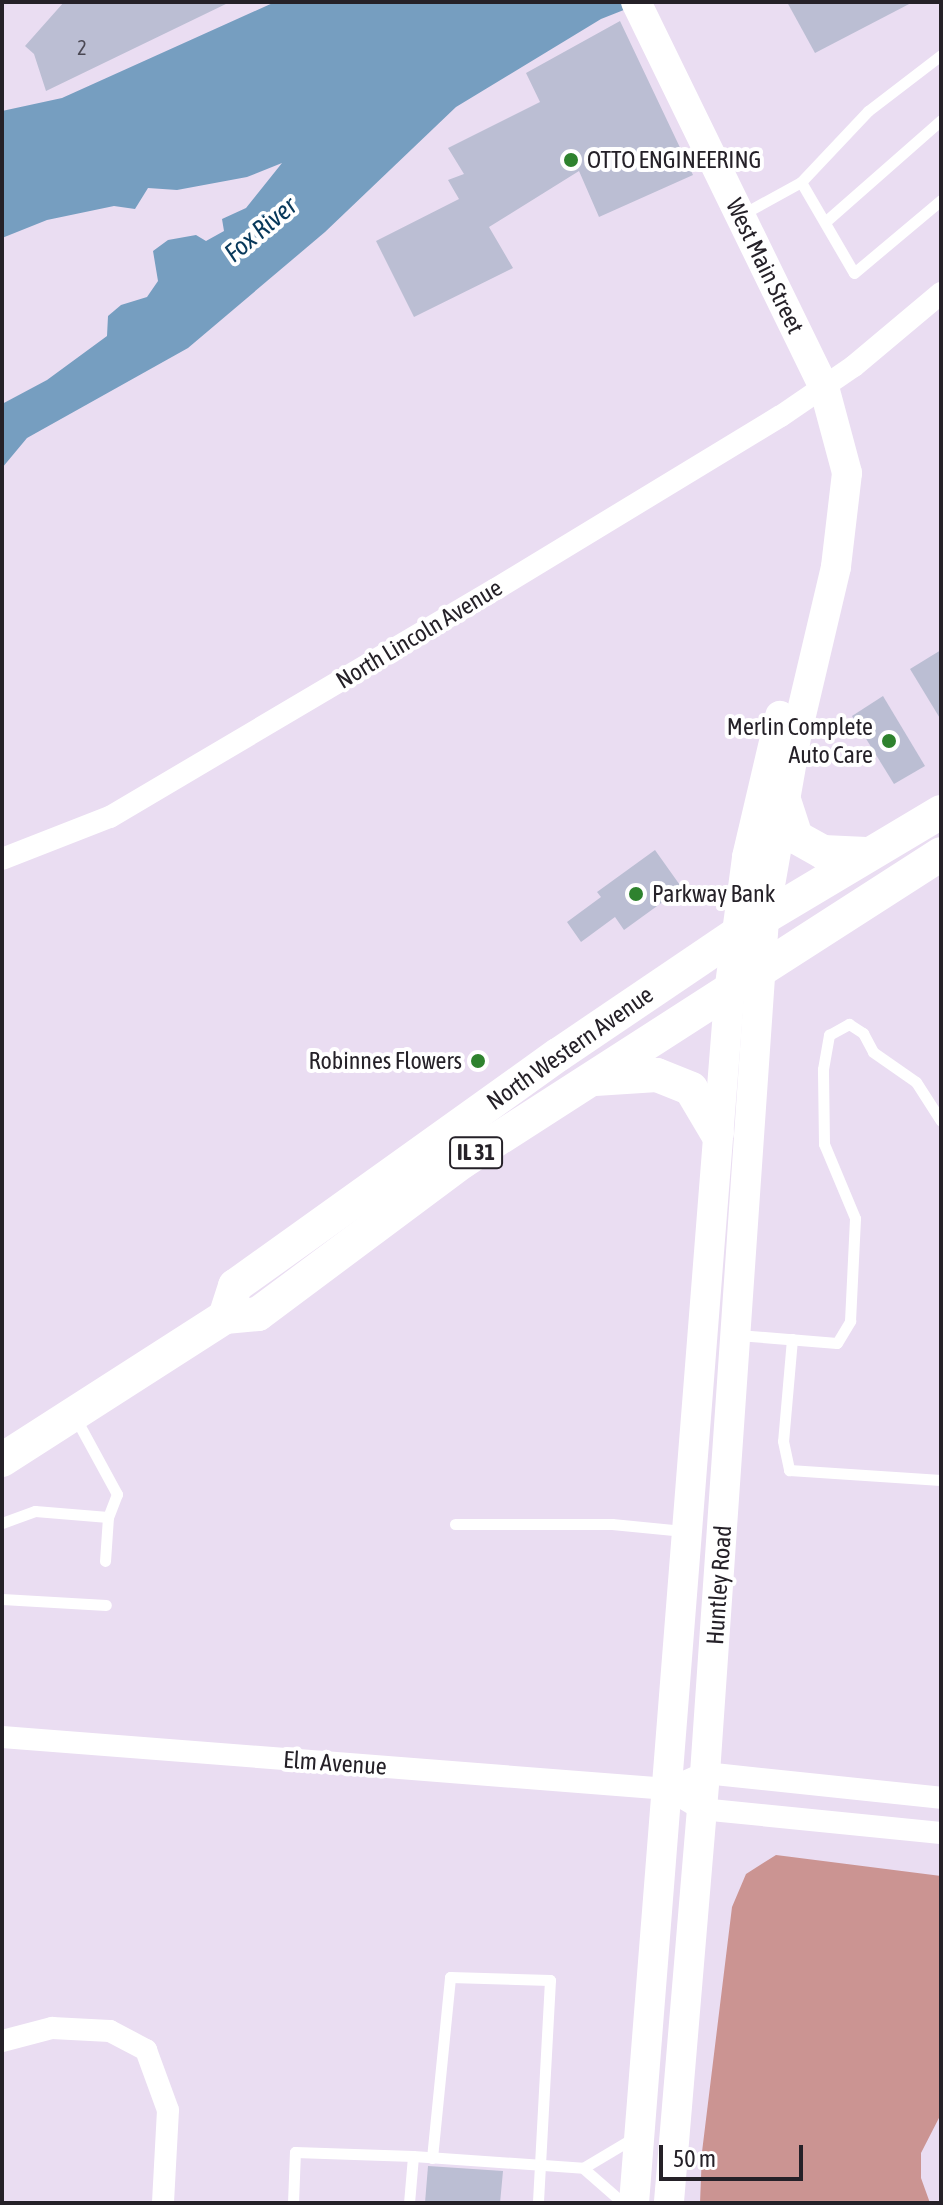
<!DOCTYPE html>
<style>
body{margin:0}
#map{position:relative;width:943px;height:2205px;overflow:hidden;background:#eaddf2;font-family:"Asap Condensed",sans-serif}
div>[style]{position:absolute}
.forest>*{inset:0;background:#cb9492}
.water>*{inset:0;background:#769ec0}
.building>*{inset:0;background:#bbbed3}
.lane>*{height:11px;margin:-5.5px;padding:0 5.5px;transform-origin:5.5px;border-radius:5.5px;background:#fff}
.street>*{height:22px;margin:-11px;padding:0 11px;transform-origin:11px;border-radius:11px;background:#fff}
.secondary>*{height:30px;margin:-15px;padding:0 15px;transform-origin:15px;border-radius:15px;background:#fff}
.primary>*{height:34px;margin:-17px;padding:0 17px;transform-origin:17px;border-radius:17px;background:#fff}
.dots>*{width:22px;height:22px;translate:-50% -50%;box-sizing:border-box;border:4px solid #fff;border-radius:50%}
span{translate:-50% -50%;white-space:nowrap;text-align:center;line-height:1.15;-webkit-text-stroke:8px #fff;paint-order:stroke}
.number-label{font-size:20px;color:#4a4853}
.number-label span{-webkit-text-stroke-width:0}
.shield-label span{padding:2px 6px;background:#fff;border:2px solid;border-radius:6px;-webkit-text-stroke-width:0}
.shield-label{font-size:22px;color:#252128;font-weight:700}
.poi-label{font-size:24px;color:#252128}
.left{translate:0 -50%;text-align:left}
.right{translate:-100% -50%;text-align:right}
.street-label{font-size:24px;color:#252128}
.water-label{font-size:26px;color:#07385a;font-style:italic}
.frame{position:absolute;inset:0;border:4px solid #252128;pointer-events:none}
.scale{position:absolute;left:659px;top:2145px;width:144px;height:36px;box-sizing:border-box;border:4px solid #252128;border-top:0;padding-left:10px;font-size:24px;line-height:28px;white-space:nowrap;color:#252128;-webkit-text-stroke:6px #fff;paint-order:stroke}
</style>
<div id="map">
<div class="forest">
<i style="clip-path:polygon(776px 1855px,941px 1876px,941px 2114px,921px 2153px,921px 2178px,930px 2203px,700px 2203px,702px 2152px,732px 1907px,746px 1874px)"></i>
</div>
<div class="water">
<i style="clip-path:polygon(275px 2px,644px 2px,601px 19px,456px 107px,325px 232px,188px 348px,27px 438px,2px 468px,2px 404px,47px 380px,107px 336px,108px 316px,121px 305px,147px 297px,158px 281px,153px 251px,168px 240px,196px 235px,206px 241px,224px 231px,222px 219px,246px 208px,282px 163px,247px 177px,177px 190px,148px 188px,135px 209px,114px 206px,47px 220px,2px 238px,2px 111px,62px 98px)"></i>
</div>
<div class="building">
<i style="clip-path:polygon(64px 2px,230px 2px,46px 91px,34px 54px,25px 46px)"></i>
<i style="clip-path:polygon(787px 2px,913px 2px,815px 53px)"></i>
<i style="clip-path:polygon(620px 21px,693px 175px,599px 217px,579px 171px,489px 227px,513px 268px,414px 317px,376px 241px,459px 199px,448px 180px,464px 174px,448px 148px,540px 102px,526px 73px)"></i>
<i style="clip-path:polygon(941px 650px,941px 720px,910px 669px)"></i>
<i style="clip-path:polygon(883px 696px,925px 766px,894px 784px,852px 716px)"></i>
<i style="clip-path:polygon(655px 850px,682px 888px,624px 930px,615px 917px,581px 942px,567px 922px,601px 897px,597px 892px)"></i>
<i style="clip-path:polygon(428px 2166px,503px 2171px,500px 2203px,425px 2203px)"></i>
</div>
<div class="lane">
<i style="left:801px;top:182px;width:105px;rotate:59.8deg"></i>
<i style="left:854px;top:273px;width:114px;rotate:-40deg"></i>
<i style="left:741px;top:215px;width:68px;rotate:-28.8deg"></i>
<i style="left:801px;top:182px;width:98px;rotate:-46.7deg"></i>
<i style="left:868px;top:111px;width:92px;rotate:-37.5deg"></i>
<i style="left:825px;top:222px;width:154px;rotate:-41.3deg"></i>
<i style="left:738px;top:1335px;width:99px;rotate:4.6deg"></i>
<i style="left:837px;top:1343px;width:26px;rotate:-59deg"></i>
<i style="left:850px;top:1321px;width:103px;rotate:-87.2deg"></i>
<i style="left:855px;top:1218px;width:80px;rotate:-112.7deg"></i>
<i style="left:824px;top:1144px;width:75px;rotate:-90.8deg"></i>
<i style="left:823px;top:1069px;width:35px;rotate:-80deg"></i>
<i style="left:829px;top:1035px;width:23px;rotate:-29deg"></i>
<i style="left:849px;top:1024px;width:17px;rotate:33deg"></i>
<i style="left:863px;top:1033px;width:21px;rotate:62deg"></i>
<i style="left:873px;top:1052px;width:52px;rotate:34.9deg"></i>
<i style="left:916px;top:1082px;width:46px;rotate:57.3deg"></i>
<i style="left:792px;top:1339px;width:102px;rotate:95deg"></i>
<i style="left:783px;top:1441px;width:30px;rotate:78deg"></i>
<i style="left:789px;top:1470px;width:152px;rotate:3.8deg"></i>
<i style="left:75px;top:1417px;width:88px;rotate:61.4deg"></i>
<i style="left:117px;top:1494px;width:25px;rotate:111deg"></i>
<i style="left:108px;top:1517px;width:44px;rotate:93.9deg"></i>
<i style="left:2px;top:1523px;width:35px;rotate:-20deg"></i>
<i style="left:35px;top:1511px;width:73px;rotate:4.7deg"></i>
<i style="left:455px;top:1524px;width:157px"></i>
<i style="left:612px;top:1524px;width:72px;rotate:5.6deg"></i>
<i style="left:2px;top:1599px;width:104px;rotate:3.3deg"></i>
<i style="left:432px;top:2158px;width:182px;rotate:-84.3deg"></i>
<i style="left:450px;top:1977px;width:100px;rotate:1.7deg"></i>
<i style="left:550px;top:1980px;width:223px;rotate:93.1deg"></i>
<i style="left:293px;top:2203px;width:51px;rotate:-87.8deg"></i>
<i style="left:295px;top:2152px;width:118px;rotate:1.9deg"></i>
<i style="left:409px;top:2203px;width:47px;rotate:-85.1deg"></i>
<i style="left:413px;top:2156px;width:170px;rotate:4deg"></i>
<i style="left:623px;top:2203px;width:53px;rotate:-138.8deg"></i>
<i style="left:583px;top:2168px;width:63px;rotate:-30.7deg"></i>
</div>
<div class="street">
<i style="left:2px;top:859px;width:116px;rotate:-21.3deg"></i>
<i style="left:110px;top:817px;width:448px;rotate:-30.6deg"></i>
<i style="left:496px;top:589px;width:333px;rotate:-31.3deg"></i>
<i style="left:781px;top:416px;width:88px;rotate:-34.4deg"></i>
<i style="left:854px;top:366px;width:114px;rotate:-40deg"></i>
<i style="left:2px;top:1737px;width:668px;rotate:4.46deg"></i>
<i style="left:668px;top:1789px;width:39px;rotate:31deg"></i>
<i style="left:701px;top:1809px;width:241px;rotate:5.7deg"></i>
<i style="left:668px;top:1789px;width:40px;rotate:-23.4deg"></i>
<i style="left:705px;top:1773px;width:237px;rotate:6deg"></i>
<i style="left:2px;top:2041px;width:52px;rotate:-14.6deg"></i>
<i style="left:52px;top:2028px;width:58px;rotate:3deg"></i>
<i style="left:110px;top:2031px;width:41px;rotate:27.8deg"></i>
<i style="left:146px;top:2050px;width:64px;rotate:69.9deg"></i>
<i style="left:168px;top:2110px;width:93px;rotate:93.1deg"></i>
</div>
<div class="secondary">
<i style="left:636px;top:2px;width:428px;rotate:64deg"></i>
<i style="left:824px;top:387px;width:89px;rotate:75deg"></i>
<i style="left:847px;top:473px;width:95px;rotate:96.7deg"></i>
<i style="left:836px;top:567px;width:170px;rotate:103.3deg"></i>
<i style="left:797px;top:732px;width:190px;rotate:100deg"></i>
<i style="left:764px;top:919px;width:856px;rotate:93.95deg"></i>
<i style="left:705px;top:1773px;width:432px;rotate:94.8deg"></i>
<i style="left:634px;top:2203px;width:1222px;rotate:-85.49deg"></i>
<i style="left:730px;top:985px;width:129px;rotate:-82.4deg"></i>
<i style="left:747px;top:857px;width:145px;rotate:-76.8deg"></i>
</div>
<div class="primary">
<i style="left:784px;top:800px;width:39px;rotate:72deg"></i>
<i style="left:796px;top:837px;width:31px;rotate:29deg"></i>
<i style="left:823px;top:852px;width:43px;rotate:2.7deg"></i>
<i style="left:595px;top:1079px;width:62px;rotate:-3.7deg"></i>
<i style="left:657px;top:1075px;width:37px;rotate:22deg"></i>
<i style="left:691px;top:1089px;width:51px;rotate:59.4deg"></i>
<i style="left:225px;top:1317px;width:33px;rotate:-72deg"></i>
<i style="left:235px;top:1286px;width:397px;rotate:-35.6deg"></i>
<i style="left:558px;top:1055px;width:217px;rotate:-34.1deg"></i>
<i style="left:738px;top:933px;width:236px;rotate:-30.8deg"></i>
<i style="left:2px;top:1460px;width:265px;rotate:-32.7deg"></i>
<i style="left:225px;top:1317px;width:33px;rotate:-5deg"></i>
<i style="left:258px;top:1314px;width:254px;rotate:-36.7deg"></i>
<i style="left:462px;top:1162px;width:569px;rotate:-32.74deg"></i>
</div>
<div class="dots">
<i style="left:571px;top:160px;background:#2e822e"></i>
<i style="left:889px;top:741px;background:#2e822e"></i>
<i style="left:636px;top:894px;background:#2e822e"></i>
<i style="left:478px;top:1061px;background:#2e822e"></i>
</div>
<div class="number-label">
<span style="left:82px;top:47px">2</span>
</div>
<div class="shield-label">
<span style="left:476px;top:1153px">IL 31</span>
</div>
<div class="poi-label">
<span class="left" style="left:587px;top:160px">OTTO ENGINEERING</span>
<span class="right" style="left:873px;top:741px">Merlin Complete<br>Auto Care</span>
<span class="left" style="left:652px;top:894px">Parkway Bank</span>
<span class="right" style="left:462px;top:1061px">Robinnes Flowers</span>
</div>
<div class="street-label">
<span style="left:765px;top:266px;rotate:64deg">West Main Street</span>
<span style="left:419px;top:634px;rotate:-31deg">North Lincoln Avenue</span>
<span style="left:570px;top:1048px;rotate:-35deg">North Western Avenue</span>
<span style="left:719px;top:1585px;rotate:-86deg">Huntley Road</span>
<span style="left:335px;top:1763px;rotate:4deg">Elm Avenue</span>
</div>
<div class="water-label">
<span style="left:261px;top:230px;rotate:-40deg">Fox River</span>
</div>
<div class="frame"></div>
<div class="scale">50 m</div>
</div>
